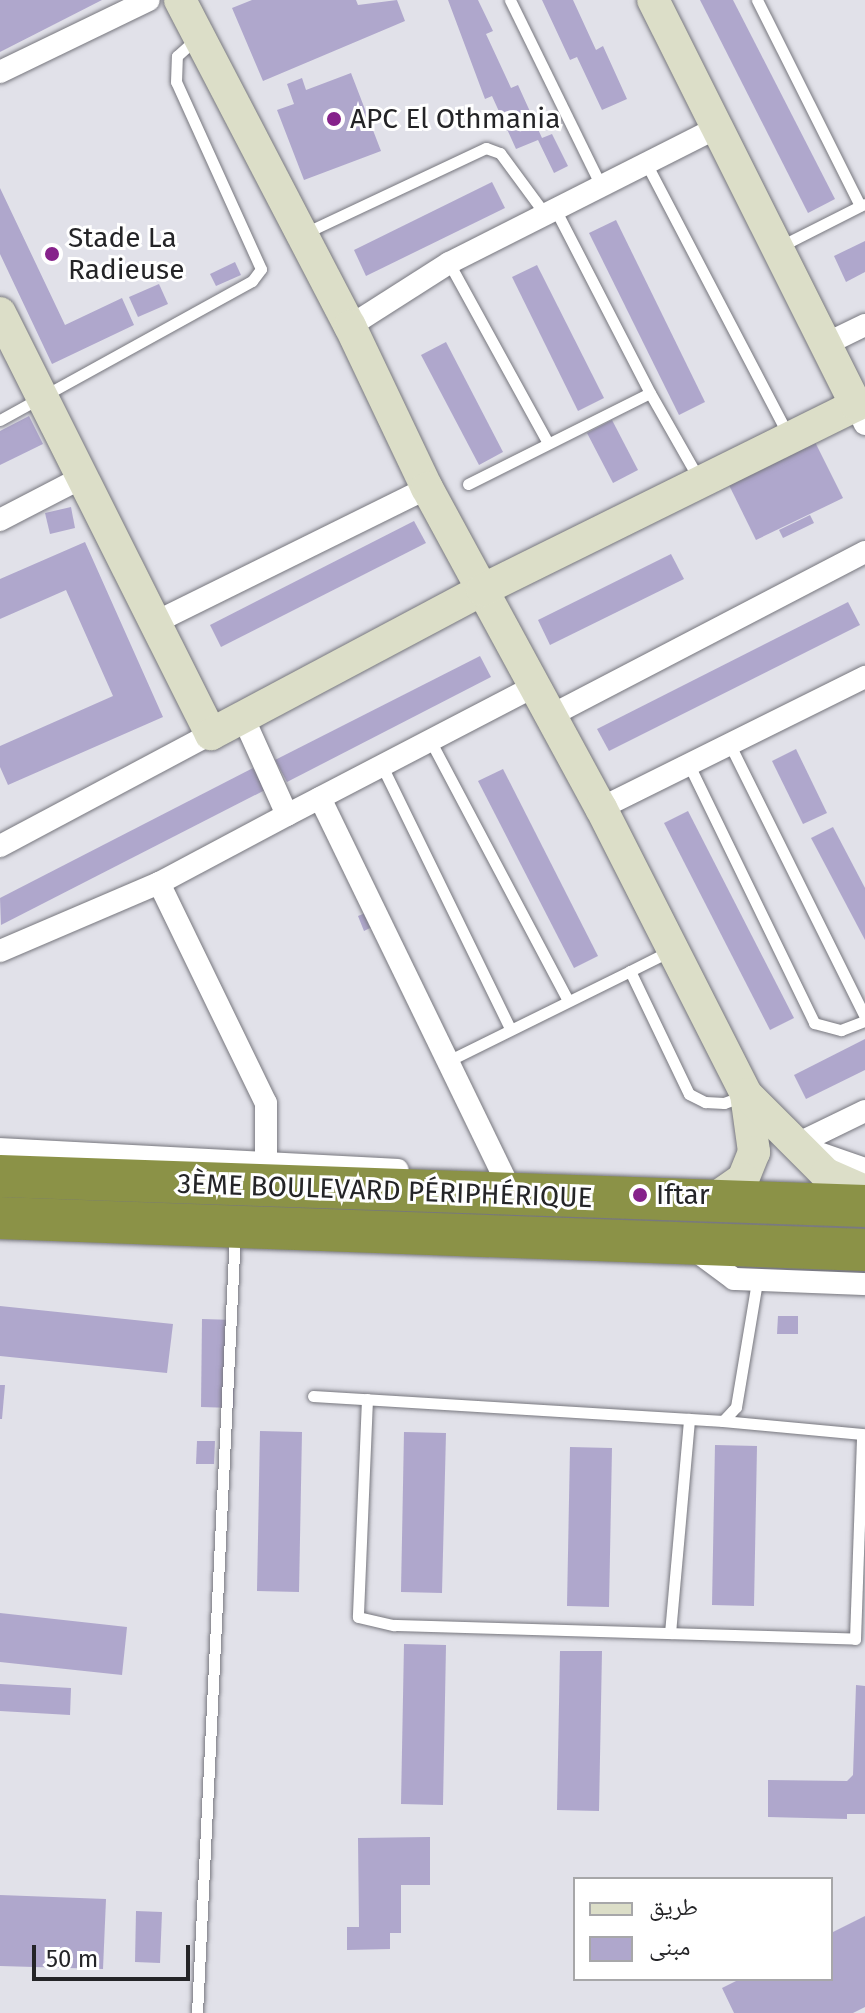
<!DOCTYPE html>
<meta charset="utf-8">
<style>
body{margin:0}
#map{position:relative;width:865px;height:2013px;overflow:hidden;background:#e1e1e9;font-family:"Fira Sans","Noto Naskh Arabic",sans-serif}
div>[style]{position:absolute}
.building>*{inset:0;background:#afa7cc}
.roads{filter:drop-shadow(0 0 2px #77777e) drop-shadow(0 0 2px #77777e)}
.lane>*{height:11px;margin:-5.5px;padding:0 5.5px;transform-origin:5.5px;border-radius:5.5px;background:#fff}
.street>*{height:22px;margin:-11px;padding:0 11px;transform-origin:11px;border-radius:11px;background:#fff}
.secondary>*{height:32px;margin:-16px;padding:0 16px;transform-origin:16px;border-radius:16px;background:#dcdec8}
.highway>*{height:42px;margin:-21px;padding:0 21px;transform-origin:21px;border-radius:21px;background:#8b9247}
.dots>*{width:22px;height:22px;translate:-50% -50%;box-sizing:border-box;border:4px solid #fff;border-radius:50%}
span{translate:-50% -50%;white-space:nowrap;text-align:center;line-height:1.15;-webkit-text-stroke:6px #fff;paint-order:stroke}
.poi-label{font-size:28px;color:#242427}
.left{translate:0 -50%;text-align:left}
.street-label{font-size:28px;color:#242427}
.legend{position:absolute;left:573px;top:1877px;width:260px;height:104px;box-sizing:border-box;background:#fff;border:2px solid #a7a7a9;margin:0;padding:10px 14px;list-style:none;font-size:24px;color:#242427}
.legend li{display:flex;align-items:center;gap:16px;height:40px}
.legend b{width:40px;border:2px solid #a7a7a9}
.scale{position:absolute;left:32px;top:1945px;width:158px;height:36px;box-sizing:border-box;border:4px solid #242427;border-top:0;padding-left:10px;font-size:24px;line-height:28px;white-space:nowrap;color:#242427;-webkit-text-stroke:6px #fff;paint-order:stroke}
</style>
<div id="map">
<div class="building">
<i style="clip-path:polygon(0 0,102px 0,0 52px)"></i>
<i style="clip-path:polygon(252px 0,356px 0,358px 5px,397px 0,405px 21px,263px 81px,232px 8px)"></i>
<i style="clip-path:polygon(448px 0,478px 0,493px 31px,486px 34px,511px 88px,518px 85px,542px 138px,552px 134px,568px 166px,554px 173px,538px 140px,516px 149px,492px 96px,485px 99px)"></i>
<i style="clip-path:polygon(542px 0,573px 0,596px 50px,603px 46px,627px 99px,602px 110px,577px 57px,570px 60px)"></i>
<i style="clip-path:polygon(700px 0,733px 0,835px 199px,808px 213px)"></i>
<i style="clip-path:polygon(351px 73px,381px 151px,304px 180px,277px 110px,294px 104px,287px 84px,302px 78px,306px 90px)"></i>
<i style="clip-path:polygon(492px 182px,505px 208px,366px 276px,354px 250px)"></i>
<i style="clip-path:polygon(0 188px,65px 325px,122px 298px,134px 325px,52px 364px,0 254px)"></i>
<i style="clip-path:polygon(616px 220px,705px 402px,679px 415px,589px 233px)"></i>
<i style="clip-path:polygon(865px 241px,865px 272px,846px 282px,834px 256px)"></i>
<i style="clip-path:polygon(235px 262px,241px 275px,216px 286px,210px 274px)"></i>
<i style="clip-path:polygon(537px 265px,604px 398px,578px 411px,512px 277px)"></i>
<i style="clip-path:polygon(159px 284px,168px 304px,138px 317px,129px 297px)"></i>
<i style="clip-path:polygon(446px 342px,503px 452px,479px 465px,421px 355px)"></i>
<i style="clip-path:polygon(29px 416px,43px 444px,0 465px,0 431px)"></i>
<i style="clip-path:polygon(612px 420px,638px 470px,613px 483px,587px 433px)"></i>
<i style="clip-path:polygon(813px 438px,843px 498px,756px 540px,727px 481px)"></i>
<i style="clip-path:polygon(71px 507px,75px 528px,50px 534px,45px 513px)"></i>
<i style="clip-path:polygon(810px 515px,814px 523px,783px 538px,779px 530px)"></i>
<i style="clip-path:polygon(414px 521px,426px 543px,221px 647px,210px 625px)"></i>
<i style="clip-path:polygon(85px 542px,163px 717px,8px 785px,0 767px,0 746px,113px 696px,66px 590px,0 619px,0 579px)"></i>
<i style="clip-path:polygon(671px 554px,684px 579px,550px 645px,538px 620px)"></i>
<i style="clip-path:polygon(848px 602px,860px 625px,609px 751px,597px 729px)"></i>
<i style="clip-path:polygon(480px 656px,491px 677px,287px 782px,275px 760px)"></i>
<i style="clip-path:polygon(796px 749px,827px 813px,803px 824px,772px 761px)"></i>
<i style="clip-path:polygon(253px 768px,265px 790px,1px 925px,0 898px)"></i>
<i style="clip-path:polygon(503px 769px,598px 956px,574px 968px,478px 781px)"></i>
<i style="clip-path:polygon(688px 811px,794px 1018px,770px 1030px,664px 823px)"></i>
<i style="clip-path:polygon(833px 827px,865px 888px,865px 940px,811px 838px)"></i>
<i style="clip-path:polygon(370px 911px,376px 925px,364px 931px,358px 916px)"></i>
<i style="clip-path:polygon(865px 1039px,865px 1070px,806px 1099px,794px 1075px)"></i>
<i style="clip-path:polygon(0 1306px,173px 1324px,167px 1373px,0 1356px)"></i>
<i style="clip-path:polygon(778px 1316px,798px 1316px,798px 1334px,777px 1334px)"></i>
<i style="clip-path:polygon(202px 1319px,235px 1320px,234px 1408px,201px 1407px)"></i>
<i style="clip-path:polygon(0 1385px,5px 1385px,2px 1419px,0 1419px)"></i>
<i style="clip-path:polygon(260px 1431px,302px 1432px,299px 1592px,257px 1591px)"></i>
<i style="clip-path:polygon(404px 1432px,446px 1433px,442px 1593px,401px 1592px)"></i>
<i style="clip-path:polygon(197px 1441px,215px 1441px,214px 1464px,196px 1464px)"></i>
<i style="clip-path:polygon(715px 1445px,757px 1446px,754px 1606px,712px 1605px)"></i>
<i style="clip-path:polygon(570px 1447px,612px 1448px,609px 1607px,567px 1606px)"></i>
<i style="clip-path:polygon(0 1613px,127px 1627px,122px 1675px,0 1662px)"></i>
<i style="clip-path:polygon(404px 1644px,446px 1645px,443px 1805px,401px 1804px)"></i>
<i style="clip-path:polygon(560px 1651px,602px 1651px,599px 1811px,557px 1810px)"></i>
<i style="clip-path:polygon(0 1684px,71px 1688px,70px 1715px,0 1711px)"></i>
<i style="clip-path:polygon(856px 1685px,865px 1686px,865px 1814px,847px 1814px,847px 1819px,768px 1817px,768px 1780px,847px 1781px,853px 1775px)"></i>
<i style="clip-path:polygon(430px 1837px,430px 1885px,401px 1885px,401px 1933px,390px 1933px,390px 1949px,347px 1950px,347px 1927px,359px 1927px,358px 1838px)"></i>
<i style="clip-path:polygon(0 1895px,106px 1899px,103px 1969px,0 1966px)"></i>
<i style="clip-path:polygon(136px 1911px,162px 1912px,160px 1963px,135px 1962px)"></i>
<i style="clip-path:polygon(865px 1916px,865px 2007px,853px 2013px,734px 2013px,722px 1988px,740px 1979px,831px 1979px,831px 1933px)"></i>
</div>
<div class="roads">
<div class="lane">
<i style="left:510px;top:0;width:207px;rotate:63.9deg"></i>
<i style="left:757px;top:0;width:230px;rotate:63.4deg"></i>
<i style="left:646px;top:163px;width:308px;rotate:62.4deg"></i>
<i style="left:303px;top:234px;width:202px;rotate:-25.2deg"></i>
<i style="left:486px;top:148px;width:15px;rotate:20deg"></i>
<i style="left:500px;top:153px;width:76px;rotate:53.6deg"></i>
<i style="left:779px;top:247px;width:95px;rotate:-26.8deg"></i>
<i style="left:449px;top:263px;width:205px;rotate:61.2deg"></i>
<i style="left:650px;top:393px;width:101px;rotate:60.4deg"></i>
<i style="left:0;top:420px;width:288px;rotate:-28.9deg"></i>
<i style="left:252px;top:281px;width:15px;rotate:-53deg"></i>
<i style="left:261px;top:269px;width:205px;rotate:-114.4deg"></i>
<i style="left:176px;top:82px;width:26px;rotate:-88deg"></i>
<i style="left:177px;top:56px;width:28px;rotate:-42deg"></i>
<i style="left:468px;top:484px;width:203px;rotate:-26.6deg"></i>
<i style="left:650px;top:393px;width:207px;rotate:-117.3deg"></i>
<i style="left:430px;top:740px;width:293px;rotate:62.1deg"></i>
<i style="left:730px;top:745px;width:304px;rotate:63.6deg"></i>
<i style="left:689px;top:765px;width:287px;rotate:64.1deg"></i>
<i style="left:814px;top:1023px;width:28px;rotate:15deg"></i>
<i style="left:841px;top:1030px;width:26px;rotate:-21deg"></i>
<i style="left:382px;top:766px;width:292px;rotate:64deg"></i>
<i style="left:670px;top:951px;width:45px;rotate:153.4deg"></i>
<i style="left:630px;top:971px;width:136px;rotate:64.4deg"></i>
<i style="left:689px;top:1094px;width:18px;rotate:27deg"></i>
<i style="left:705px;top:1102px;width:19px;rotate:3deg"></i>
<i style="left:724px;top:1103px;width:20px;rotate:-20deg"></i>
<i style="left:448px;top:1061px;width:203px;rotate:-26.3deg"></i>
<i style="left:313px;top:1396px;width:411px;rotate:3.5deg"></i>
<i style="left:723px;top:1421px;width:19px;rotate:-47deg"></i>
<i style="left:736px;top:1407px;width:127px;rotate:-80.5deg"></i>
<i style="left:367px;top:1399px;width:218px;rotate:92.4deg"></i>
<i style="left:358px;top:1617px;width:37px;rotate:13deg"></i>
<i style="left:394px;top:1625px;width:461px;rotate:1.7deg"></i>
<i style="left:855px;top:1639px;width:205px;rotate:-88deg"></i>
<i style="left:862px;top:1434px;width:140px;rotate:-174.7deg"></i>
<i style="left:670px;top:1633px;width:215px;rotate:-84.9deg"></i>
<i style="left:197px;top:2013px;width:782px;rotate:-87.21deg"></i>
</div>
<div class="street">
<i style="left:0;top:72px;width:165px;rotate:-25.8deg"></i>
<i style="left:350px;top:326px;width:117px;rotate:-32.5deg"></i>
<i style="left:449px;top:263px;width:304px;rotate:-26.8deg"></i>
<i style="left:826px;top:344px;width:43px;rotate:-26deg"></i>
<i style="left:856px;top:405px;width:21px;rotate:65deg"></i>
<i style="left:0;top:520px;width:93px;rotate:-27.4deg"></i>
<i style="left:156px;top:622px;width:302px;rotate:-26.3deg"></i>
<i style="left:550px;top:716px;width:355px;rotate:-27.5deg"></i>
<i style="left:243px;top:717px;width:107px;rotate:65.8deg"></i>
<i style="left:287px;top:815px;width:280px;rotate:-27.5deg"></i>
<i style="left:320px;top:798px;width:421px;rotate:64.1deg"></i>
<i style="left:601px;top:808px;width:295px;rotate:-26.4deg"></i>
<i style="left:0;top:846px;width:239px;rotate:-28deg"></i>
<i style="left:159px;top:883px;width:245px;rotate:64.1deg"></i>
<i style="left:266px;top:1103px;width:58px;rotate:90deg"></i>
<i style="left:0;top:951px;width:173px;rotate:-23.2deg"></i>
<i style="left:159px;top:883px;width:145px;rotate:-28deg"></i>
<i style="left:795px;top:1145px;width:78px;rotate:-25.9deg"></i>
<i style="left:0;top:1149px;width:398px;rotate:3deg"></i>
<i style="left:807px;top:1149px;width:61px;rotate:19deg"></i>
<i style="left:692px;top:1248px;width:52px;rotate:36.4deg"></i>
<i style="left:734px;top:1279px;width:131px;rotate:2.2deg"></i>
</div>
<div class="secondary">
<i style="left:180px;top:0;width:368px;rotate:62.5deg"></i>
<i style="left:350px;top:326px;width:179px;rotate:64.6deg"></i>
<i style="left:427px;top:488px;width:364px;rotate:61.5deg"></i>
<i style="left:601px;top:808px;width:321px;rotate:63.1deg"></i>
<i style="left:746px;top:1094px;width:59px;rotate:82.1deg"></i>
<i style="left:754px;top:1152px;width:29px;rotate:112deg"></i>
<i style="left:743px;top:1179px;width:44px;rotate:145.2deg"></i>
<i style="left:0;top:313px;width:471px;rotate:63.4deg"></i>
<i style="left:211px;top:734px;width:307px;rotate:-28deg"></i>
<i style="left:482px;top:590px;width:417px;rotate:-26.3deg"></i>
<i style="left:856px;top:405px;width:453px;rotate:-116.6deg"></i>
<i style="left:746px;top:1094px;width:113px;rotate:45deg"></i>
<i style="left:826px;top:1174px;width:43px;rotate:23.6deg"></i>
</div>
<div class="highway">
<i style="left:0;top:1176px;width:866px;rotate:1.99deg"></i>
<i style="left:0;top:1218px;width:866px;rotate:2.12deg"></i>
</div>
</div>
<div class="dots">
<i style="left:334px;top:119px;background:#86228b"></i>
<i style="left:52px;top:254px;background:#86228b"></i>
<i style="left:640px;top:1195px;background:#86228b"></i>
</div>
<div class="poi-label">
<span class="left" style="left:350px;top:119px">APC El Othmania</span>
<span class="left" style="left:68px;top:254px">Stade La<br>Radieuse</span>
<span class="left" style="left:656px;top:1195px">Iftar</span>
</div>
<div class="street-label">
<span style="left:385px;top:1191px;rotate:2deg">3ÈME BOULEVARD PÉRIPHÉRIQUE</span>
</div>
<ul class="legend">
<li><b style="height:10px;background:#dcdec8"></b>طريق</li>
<li><b style="height:22px;background:#afa7cc"></b>مبنى</li>
</ul>
<div class="scale">50 m</div>
</div>
